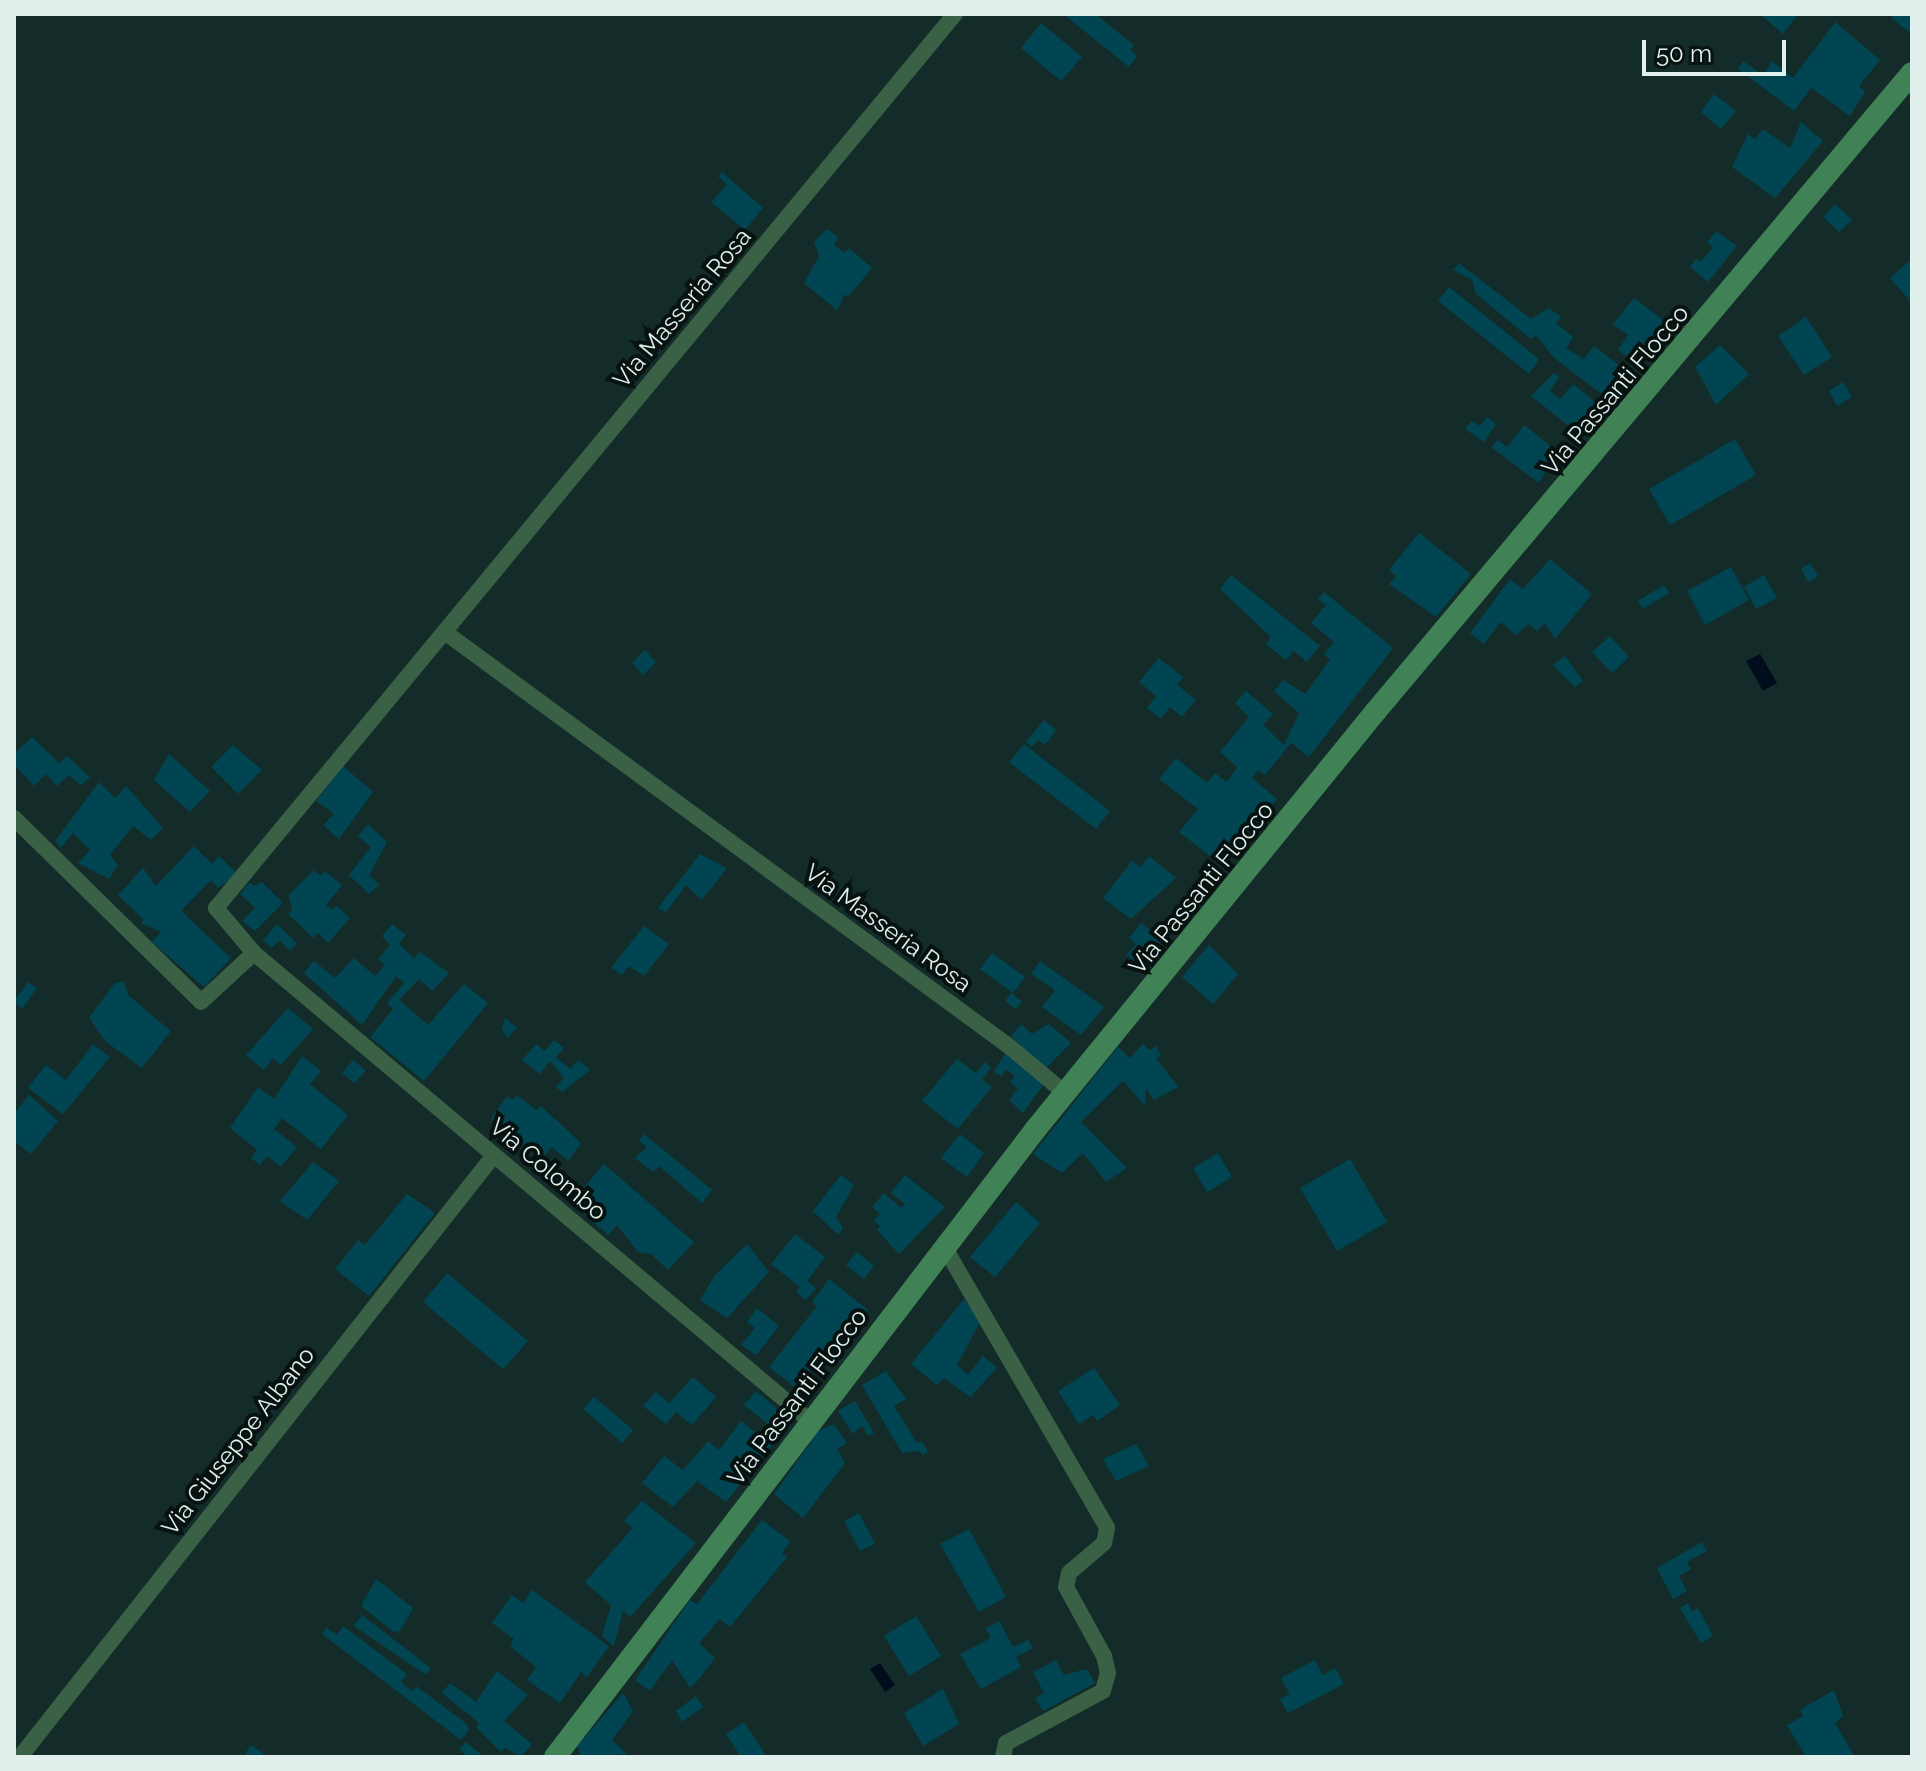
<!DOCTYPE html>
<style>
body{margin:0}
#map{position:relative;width:1926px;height:1771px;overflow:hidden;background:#132c29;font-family:Raleway,sans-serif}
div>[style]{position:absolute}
.water>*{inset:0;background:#000d1e}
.building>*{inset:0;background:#004551}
.minor>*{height:16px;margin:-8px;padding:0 8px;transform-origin:8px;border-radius:8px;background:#3a6146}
.secondary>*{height:22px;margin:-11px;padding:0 11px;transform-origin:11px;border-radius:11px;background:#418156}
span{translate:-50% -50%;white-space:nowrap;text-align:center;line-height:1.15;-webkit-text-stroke:8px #081211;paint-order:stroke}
.street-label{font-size:24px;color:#e1f0ed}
.frame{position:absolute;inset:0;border:16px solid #e1f0ed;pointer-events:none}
.scale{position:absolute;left:1642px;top:40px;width:144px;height:36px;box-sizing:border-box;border:4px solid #e1f0ed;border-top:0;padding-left:10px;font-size:24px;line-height:28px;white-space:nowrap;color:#e1f0ed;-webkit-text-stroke:6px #081211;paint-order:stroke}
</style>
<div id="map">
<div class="water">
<i style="clip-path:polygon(1760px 654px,1777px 683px,1763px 691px,1746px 661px)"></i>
<i style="clip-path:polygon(880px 1663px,895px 1685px,885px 1692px,870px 1669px)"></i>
</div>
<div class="building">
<i style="clip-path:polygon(1063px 14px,1095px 14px,1134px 45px,1130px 50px,1137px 56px,1129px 67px)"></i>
<i style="clip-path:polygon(1760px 14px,1798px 14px,1783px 34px)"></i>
<i style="clip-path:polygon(1894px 14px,1912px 14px,1912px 34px,1891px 18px)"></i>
<i style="clip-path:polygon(1835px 22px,1880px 60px,1859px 86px,1865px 92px,1850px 116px,1811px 88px,1794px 111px,1738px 69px,1743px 61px,1763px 75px,1772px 61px,1793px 78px)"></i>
<i style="clip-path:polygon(1041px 23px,1082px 57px,1061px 81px,1021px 48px)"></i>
<i style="clip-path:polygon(1714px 94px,1736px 111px,1721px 129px,1701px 112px)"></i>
<i style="clip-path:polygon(1801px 122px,1823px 141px,1775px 198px,1732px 167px,1748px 134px,1755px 139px,1763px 129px,1790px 148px)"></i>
<i style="clip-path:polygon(722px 172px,763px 208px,745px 230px,711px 202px,727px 185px,718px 176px)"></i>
<i style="clip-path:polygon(1835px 204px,1852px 220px,1839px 232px,1823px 217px)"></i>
<i style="clip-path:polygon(827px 229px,838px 237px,834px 245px,845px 253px,849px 248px,872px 268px,848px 297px,845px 294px,837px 310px,804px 283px,819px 256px,814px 242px)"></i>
<i style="clip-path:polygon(1716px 231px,1737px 246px,1708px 282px,1690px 267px,1696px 259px,1701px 262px,1713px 247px,1707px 242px)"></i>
<i style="clip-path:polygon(1912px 259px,1912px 303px,1890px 278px)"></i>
<i style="clip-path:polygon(1459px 263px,1531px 319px,1549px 308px,1561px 317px,1556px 323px,1573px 337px,1566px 348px,1584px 359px,1594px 346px,1629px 373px,1607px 398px,1554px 358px,1536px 335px,1531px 339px,1475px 293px,1472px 280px,1453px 270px)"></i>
<i style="clip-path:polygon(1449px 287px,1539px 359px,1529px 374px,1438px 301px)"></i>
<i style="clip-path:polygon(1634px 298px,1667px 323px,1636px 364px,1618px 350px,1628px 335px,1613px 324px)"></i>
<i style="clip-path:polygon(1806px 317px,1832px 357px,1804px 375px,1778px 336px)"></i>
<i style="clip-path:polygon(1720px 345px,1749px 374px,1716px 405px,1695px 367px)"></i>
<i style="clip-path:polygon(1554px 373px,1559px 377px,1550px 391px,1560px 399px,1573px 384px,1600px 406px,1579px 434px,1531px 396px)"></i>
<i style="clip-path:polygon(1843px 382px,1852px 397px,1837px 406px,1829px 391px)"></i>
<i style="clip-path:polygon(1487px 417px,1496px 424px,1484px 442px,1465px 429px,1472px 421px,1480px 426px)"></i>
<i style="clip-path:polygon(1524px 425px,1557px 451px,1539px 483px,1491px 447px,1498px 440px,1507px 447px)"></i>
<i style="clip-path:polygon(1735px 439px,1756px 475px,1670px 525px,1649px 489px)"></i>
<i style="clip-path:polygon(1419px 533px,1471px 574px,1436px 617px,1389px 584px,1396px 576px,1389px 570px)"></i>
<i style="clip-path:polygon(1550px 559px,1592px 594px,1555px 639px,1545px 623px,1537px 631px,1529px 624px,1516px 635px,1501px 622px,1484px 644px,1470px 633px,1510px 579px,1523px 589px)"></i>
<i style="clip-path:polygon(1810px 563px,1818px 576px,1808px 582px,1801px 569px)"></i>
<i style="clip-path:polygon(1731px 567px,1749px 600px,1705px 625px,1687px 591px)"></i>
<i style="clip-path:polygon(1231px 575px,1320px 646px,1307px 662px,1294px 651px,1286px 660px,1266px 644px,1271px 637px,1220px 589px)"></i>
<i style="clip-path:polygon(1764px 575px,1777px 598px,1756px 609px,1744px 587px)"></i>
<i style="clip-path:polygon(1664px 585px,1669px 593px,1643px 609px,1638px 601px)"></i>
<i style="clip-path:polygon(1324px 592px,1393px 648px,1309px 757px,1291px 743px,1265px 775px,1258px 770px,1252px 778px,1277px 799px,1223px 866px,1179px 832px,1198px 809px,1159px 779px,1176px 758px,1207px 783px,1215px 773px,1227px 782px,1237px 767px,1220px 752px,1249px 717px,1235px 703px,1246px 691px,1273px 714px,1263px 725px,1284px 745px,1299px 713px,1274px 691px,1283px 680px,1305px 694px,1330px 660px,1324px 654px,1334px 642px,1311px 623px,1326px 605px,1318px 599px)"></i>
<i style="clip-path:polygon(1610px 636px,1629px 657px,1612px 673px,1592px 652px)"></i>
<i style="clip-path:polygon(645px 650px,656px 662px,643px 675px,632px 663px)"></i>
<i style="clip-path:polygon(1565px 656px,1583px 681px,1575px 687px,1553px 665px)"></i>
<i style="clip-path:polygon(1159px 658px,1183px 677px,1177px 685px,1196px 700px,1182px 717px,1170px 707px,1161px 719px,1147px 708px,1156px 696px,1139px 682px)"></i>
<i style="clip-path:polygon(1044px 720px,1056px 730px,1045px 745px,1038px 740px,1032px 747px,1026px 742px)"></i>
<i style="clip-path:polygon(32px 737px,59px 763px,67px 756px,90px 777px,81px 785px,69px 775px,57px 786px,46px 774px,34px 786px,14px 764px,14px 754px)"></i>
<i style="clip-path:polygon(1024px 744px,1110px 811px,1096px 829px,1009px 762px)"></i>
<i style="clip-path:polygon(233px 745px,262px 770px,238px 794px,211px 767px)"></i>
<i style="clip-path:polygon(169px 754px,210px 791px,190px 812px,154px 780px)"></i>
<i style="clip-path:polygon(343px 766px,373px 792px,339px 839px,323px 825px,334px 814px,316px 801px)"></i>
<i style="clip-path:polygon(99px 782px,115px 798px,126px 786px,163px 828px,151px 840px,133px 826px,110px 855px,118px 865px,109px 879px,78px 863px,90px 850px,73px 833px,61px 848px,55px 841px)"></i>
<i style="clip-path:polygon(368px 824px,387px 842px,369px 875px,379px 885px,369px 894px,349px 875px,371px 847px,358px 836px)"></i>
<i style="clip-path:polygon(194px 846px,212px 864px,219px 856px,238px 874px,218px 888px,211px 880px,181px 911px,231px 958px,204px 987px,152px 942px,161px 932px,141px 923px,144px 920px,118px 895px,143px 868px,156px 886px)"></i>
<i style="clip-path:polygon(700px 854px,727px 868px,702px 900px,686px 885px,666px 912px,658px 908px)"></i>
<i style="clip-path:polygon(1149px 856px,1176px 878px,1131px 919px,1103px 898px,1132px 861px,1140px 867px)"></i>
<i style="clip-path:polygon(314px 870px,320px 876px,325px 871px,342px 885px,326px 905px,332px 910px,337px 906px,350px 918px,328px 943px,318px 933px,313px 938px,288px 914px,292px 910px,289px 895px)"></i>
<i style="clip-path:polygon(250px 882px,254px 886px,262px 882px,283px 903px,255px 931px,242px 921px,255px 908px,240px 894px)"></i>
<i style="clip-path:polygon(1141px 923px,1161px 939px,1141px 965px,1126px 955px,1136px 944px,1129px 938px)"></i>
<i style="clip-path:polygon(277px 924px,297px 943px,290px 951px,280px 940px,272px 948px,263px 940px)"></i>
<i style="clip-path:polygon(392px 924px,406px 935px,399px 944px,414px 958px,420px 952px,449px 973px,432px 991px,419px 979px,399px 1000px,428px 1025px,464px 984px,488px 1003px,424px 1081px,370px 1037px,393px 1009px,387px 1003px,404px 983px,396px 976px,362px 1025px,304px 973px,314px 961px,335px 978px,354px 958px,375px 976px,385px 965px,378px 959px,390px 945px,382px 936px)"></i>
<i style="clip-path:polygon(644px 926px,669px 944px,644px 976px,629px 966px,622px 975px,611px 968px)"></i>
<i style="clip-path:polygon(1209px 945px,1238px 974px,1213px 1004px,1182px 977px)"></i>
<i style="clip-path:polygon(992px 953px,1025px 977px,1013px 993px,980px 969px)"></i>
<i style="clip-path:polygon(1040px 961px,1104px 1007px,1081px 1035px,1042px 1007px,1055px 990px,1031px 974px)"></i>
<i style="clip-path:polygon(124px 981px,128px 995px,171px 1031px,142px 1068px,105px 1041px,89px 1018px,114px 984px)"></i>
<i style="clip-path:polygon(28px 982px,37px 988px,22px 1009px,14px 1001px)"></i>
<i style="clip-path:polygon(1011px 993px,1022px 1001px,1016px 1009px,1005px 1001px)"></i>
<i style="clip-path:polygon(288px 1008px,313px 1029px,281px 1065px,273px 1058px,264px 1070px,246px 1055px)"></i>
<i style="clip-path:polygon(505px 1018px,517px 1028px,507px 1038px,502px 1029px)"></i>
<i style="clip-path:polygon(1021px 1024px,1032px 1034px,1049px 1024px,1071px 1043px,1045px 1069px,1011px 1036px)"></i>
<i style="clip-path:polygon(554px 1040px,564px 1048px,556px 1057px,570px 1069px,578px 1060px,590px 1070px,562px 1092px,556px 1087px,564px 1078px,550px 1061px,540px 1074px,522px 1060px,536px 1044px,545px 1051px)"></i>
<i style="clip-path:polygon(93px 1044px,110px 1057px,63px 1114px,28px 1088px,46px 1065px,66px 1080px)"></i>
<i style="clip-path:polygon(1143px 1044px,1149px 1050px,1156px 1046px,1161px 1056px,1156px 1058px,1178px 1087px,1154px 1100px,1146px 1089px,1145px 1106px,1123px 1081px,1081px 1122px,1127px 1168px,1106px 1182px,1083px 1153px,1062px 1173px,1033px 1154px,1118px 1047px,1130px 1058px)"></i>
<i style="clip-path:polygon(1007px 1050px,1044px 1084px,1023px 1113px,1009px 1100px,1018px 1088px,1010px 1082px,1015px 1076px,1006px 1070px,1001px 1076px,994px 1072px)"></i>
<i style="clip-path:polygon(302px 1056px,321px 1071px,310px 1084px,348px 1115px,321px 1149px,282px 1118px,274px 1129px,297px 1147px,281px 1167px,267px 1156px,260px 1165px,251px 1158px,257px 1150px,230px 1128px,258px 1087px,274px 1099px)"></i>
<i style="clip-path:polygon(957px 1059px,976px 1073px,985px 1062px,991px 1068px,982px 1080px,992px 1087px,958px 1129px,922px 1101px)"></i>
<i style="clip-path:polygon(353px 1060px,366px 1071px,354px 1083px,342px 1073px)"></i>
<i style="clip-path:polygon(29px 1095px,58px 1121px,31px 1154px,14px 1141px,14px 1114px)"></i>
<i style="clip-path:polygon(517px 1095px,536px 1110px,541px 1106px,581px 1143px,568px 1161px,552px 1147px,541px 1159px,529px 1149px,525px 1155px,491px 1118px,507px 1096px,512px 1100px)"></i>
<i style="clip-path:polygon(644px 1134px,712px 1190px,702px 1203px,659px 1166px,653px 1172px,635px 1158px,647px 1147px,639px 1141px)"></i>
<i style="clip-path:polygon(960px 1134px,984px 1153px,967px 1177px,941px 1158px)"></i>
<i style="clip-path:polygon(1218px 1153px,1232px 1177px,1207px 1192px,1193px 1168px)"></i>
<i style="clip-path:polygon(1350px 1159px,1387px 1222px,1337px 1251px,1300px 1188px)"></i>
<i style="clip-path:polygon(313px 1162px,339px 1181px,307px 1220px,280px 1201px)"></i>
<i style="clip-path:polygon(604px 1164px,694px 1242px,668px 1270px,651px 1254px,638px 1252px,617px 1225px,608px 1235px,576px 1207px,585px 1186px)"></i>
<i style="clip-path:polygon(841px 1175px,854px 1185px,836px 1217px,843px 1228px,838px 1235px,813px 1211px)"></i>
<i style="clip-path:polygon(905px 1175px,945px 1207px,899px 1254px,877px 1230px,880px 1226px,874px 1221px,880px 1214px,872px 1207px,884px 1193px,901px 1208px,905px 1204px,891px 1193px)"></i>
<i style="clip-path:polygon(407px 1194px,435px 1213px,369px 1296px,335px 1269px,358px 1240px,365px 1245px)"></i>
<i style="clip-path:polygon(1016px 1202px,1040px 1223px,995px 1277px,970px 1257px)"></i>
<i style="clip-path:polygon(795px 1234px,825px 1257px,807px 1281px,816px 1288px,806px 1300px,796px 1292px,800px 1287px,771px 1264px)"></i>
<i style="clip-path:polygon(747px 1244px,769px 1272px,727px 1318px,700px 1300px,715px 1275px)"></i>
<i style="clip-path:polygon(857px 1252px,874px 1266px,864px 1279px,846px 1265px)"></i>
<i style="clip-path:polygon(447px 1273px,528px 1341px,503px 1369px,423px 1302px)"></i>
<i style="clip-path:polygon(829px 1279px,868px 1310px,850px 1333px,843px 1328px,796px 1388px,769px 1367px,817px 1306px,812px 1302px)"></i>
<i style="clip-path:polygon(964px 1299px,981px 1320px,957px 1365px,968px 1375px,983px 1356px,997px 1368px,970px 1397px,944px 1378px,937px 1385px,911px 1364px)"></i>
<i style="clip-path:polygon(757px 1308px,779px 1326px,756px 1355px,741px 1345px,755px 1328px,747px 1322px)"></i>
<i style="clip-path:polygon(1094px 1368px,1120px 1405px,1097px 1421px,1093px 1415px,1079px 1424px,1058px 1391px)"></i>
<i style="clip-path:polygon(886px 1371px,906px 1399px,894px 1406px,917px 1443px,922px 1441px,928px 1452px,922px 1455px,920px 1451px,902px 1453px,862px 1385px)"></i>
<i style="clip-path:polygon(693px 1377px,716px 1397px,692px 1425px,676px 1412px,666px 1424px,643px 1406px,656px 1392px,669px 1403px)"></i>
<i style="clip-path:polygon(756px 1391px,785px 1415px,774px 1429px,744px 1405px)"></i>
<i style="clip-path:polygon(594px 1397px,633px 1430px,622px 1443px,583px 1409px)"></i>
<i style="clip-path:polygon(855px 1401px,874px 1433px,868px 1436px,862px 1426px,853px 1434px,838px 1411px)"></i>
<i style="clip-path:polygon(741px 1421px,772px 1445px,726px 1502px,697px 1481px,673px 1507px,642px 1483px,664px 1456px,683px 1470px,708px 1441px,719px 1450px)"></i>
<i style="clip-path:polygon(834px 1424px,847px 1443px,837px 1449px,845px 1463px,803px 1518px,774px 1494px,813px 1439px,810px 1434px)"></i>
<i style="clip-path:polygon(1136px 1444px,1149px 1466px,1116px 1481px,1103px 1459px)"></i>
<i style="clip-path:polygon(642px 1501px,696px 1543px,630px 1617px,623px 1611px,614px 1646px,602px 1636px,611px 1605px,585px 1582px,633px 1528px,624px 1521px)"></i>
<i style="clip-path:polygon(859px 1513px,875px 1544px,860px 1551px,844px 1521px)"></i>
<i style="clip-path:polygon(762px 1520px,790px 1541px,782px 1553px,787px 1557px,730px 1627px,720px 1619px,699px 1643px,715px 1658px,700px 1678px,690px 1688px,672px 1660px,650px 1691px,635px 1680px,690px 1600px,697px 1604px)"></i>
<i style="clip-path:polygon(969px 1529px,1006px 1597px,979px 1612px,940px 1544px)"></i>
<i style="clip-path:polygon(1702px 1542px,1707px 1551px,1687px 1562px,1691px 1569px,1679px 1576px,1687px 1591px,1673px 1599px,1657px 1568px)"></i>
<i style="clip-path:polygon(376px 1579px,413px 1608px,400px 1631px,394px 1632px,361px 1606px)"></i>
<i style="clip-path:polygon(532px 1590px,609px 1646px,587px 1677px,581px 1672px,560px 1703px,527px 1680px,536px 1667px,510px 1646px,514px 1639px,492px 1623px,512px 1595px,523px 1603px)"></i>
<i style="clip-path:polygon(1688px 1603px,1692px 1612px,1698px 1608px,1713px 1636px,1701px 1643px,1680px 1608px)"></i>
<i style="clip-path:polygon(362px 1615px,431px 1668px,426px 1675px,354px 1626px)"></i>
<i style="clip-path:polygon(916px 1616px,941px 1656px,909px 1676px,884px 1636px)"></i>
<i style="clip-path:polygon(999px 1621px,1013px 1647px,1028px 1640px,1033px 1648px,1016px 1657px,1021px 1667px,981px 1689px,960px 1654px,991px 1638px,986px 1628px)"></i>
<i style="clip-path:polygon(343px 1626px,407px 1674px,401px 1682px,408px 1688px,412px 1691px,416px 1686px,467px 1724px,469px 1730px,461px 1740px,322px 1634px,327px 1628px,337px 1635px)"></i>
<i style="clip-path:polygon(1056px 1660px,1064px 1675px,1087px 1669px,1095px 1683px,1043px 1711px,1035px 1698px,1044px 1693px,1033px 1672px)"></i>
<i style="clip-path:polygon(1315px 1660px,1323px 1675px,1335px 1668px,1344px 1684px,1288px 1713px,1280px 1699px,1290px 1694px,1281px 1678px)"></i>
<i style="clip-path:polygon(497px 1671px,528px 1695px,504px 1721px,532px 1744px,520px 1757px,505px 1748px,501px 1752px,476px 1727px,479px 1723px,442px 1693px,450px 1683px,476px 1702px)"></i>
<i style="clip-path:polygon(943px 1689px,959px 1724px,923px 1746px,904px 1713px)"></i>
<i style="clip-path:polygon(1834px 1690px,1843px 1716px,1835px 1723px,1855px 1757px,1806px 1757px,1787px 1725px,1803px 1716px,1800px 1710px)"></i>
<i style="clip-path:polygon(623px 1693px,633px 1711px,612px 1740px,627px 1754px,581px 1757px,577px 1746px)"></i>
<i style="clip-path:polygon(696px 1696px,703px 1707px,682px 1722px,676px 1711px)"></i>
<i style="clip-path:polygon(744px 1722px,767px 1757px,741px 1757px,726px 1734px)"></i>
<i style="clip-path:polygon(466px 1742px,484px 1757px,468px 1757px,459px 1749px)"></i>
<i style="clip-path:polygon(251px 1745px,268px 1757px,243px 1757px)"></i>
</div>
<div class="minor">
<i style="left:446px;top:633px;width:700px;rotate:36.28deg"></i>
<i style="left:1010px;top:1047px;width:73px;rotate:40deg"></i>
<i style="left:14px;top:818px;width:262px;rotate:44.5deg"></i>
<i style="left:201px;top:1002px;width:72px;rotate:-42.8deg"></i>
<i style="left:254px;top:953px;width:727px;rotate:40.09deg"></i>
<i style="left:254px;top:953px;width:59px;rotate:-130.2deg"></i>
<i style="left:216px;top:908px;width:1160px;rotate:-50.42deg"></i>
<i style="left:945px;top:1248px;width:323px;rotate:59.9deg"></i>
<i style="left:1107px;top:1528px;width:15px;rotate:101deg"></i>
<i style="left:1104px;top:1543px;width:46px;rotate:139.4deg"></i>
<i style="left:1069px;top:1573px;width:14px;rotate:102deg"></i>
<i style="left:1066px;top:1587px;width:79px;rotate:61.2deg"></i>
<i style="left:1104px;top:1656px;width:17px;rotate:77deg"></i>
<i style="left:1108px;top:1673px;width:19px;rotate:106deg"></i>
<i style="left:1103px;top:1691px;width:110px;rotate:151.8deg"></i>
<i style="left:1006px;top:1743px;width:14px;rotate:102deg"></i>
<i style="left:20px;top:1757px;width:766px;rotate:-51.78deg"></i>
</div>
<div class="secondary">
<i style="left:555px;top:1757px;width:790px;rotate:-52.56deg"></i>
<i style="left:1035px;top:1130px;width:540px;rotate:-50.86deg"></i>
<i style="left:1376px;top:711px;width:833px;rotate:-49.97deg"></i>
</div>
<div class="street-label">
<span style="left:682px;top:308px;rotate:-50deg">Via Masseria Rosa</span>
<span style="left:1615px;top:390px;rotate:-50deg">Via Passanti Flocco</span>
<span style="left:1201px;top:888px;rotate:-51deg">Via Passanti Flocco</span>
<span style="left:888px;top:928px;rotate:36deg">Via Masseria Rosa</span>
<span style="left:548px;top:1169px;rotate:40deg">Via Colombo</span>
<span style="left:797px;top:1397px;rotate:-53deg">Via Passanti Flocco</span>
<span style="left:238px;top:1441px;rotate:-52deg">Via Giuseppe Albano</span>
</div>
<div class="frame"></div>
<div class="scale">50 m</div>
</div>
